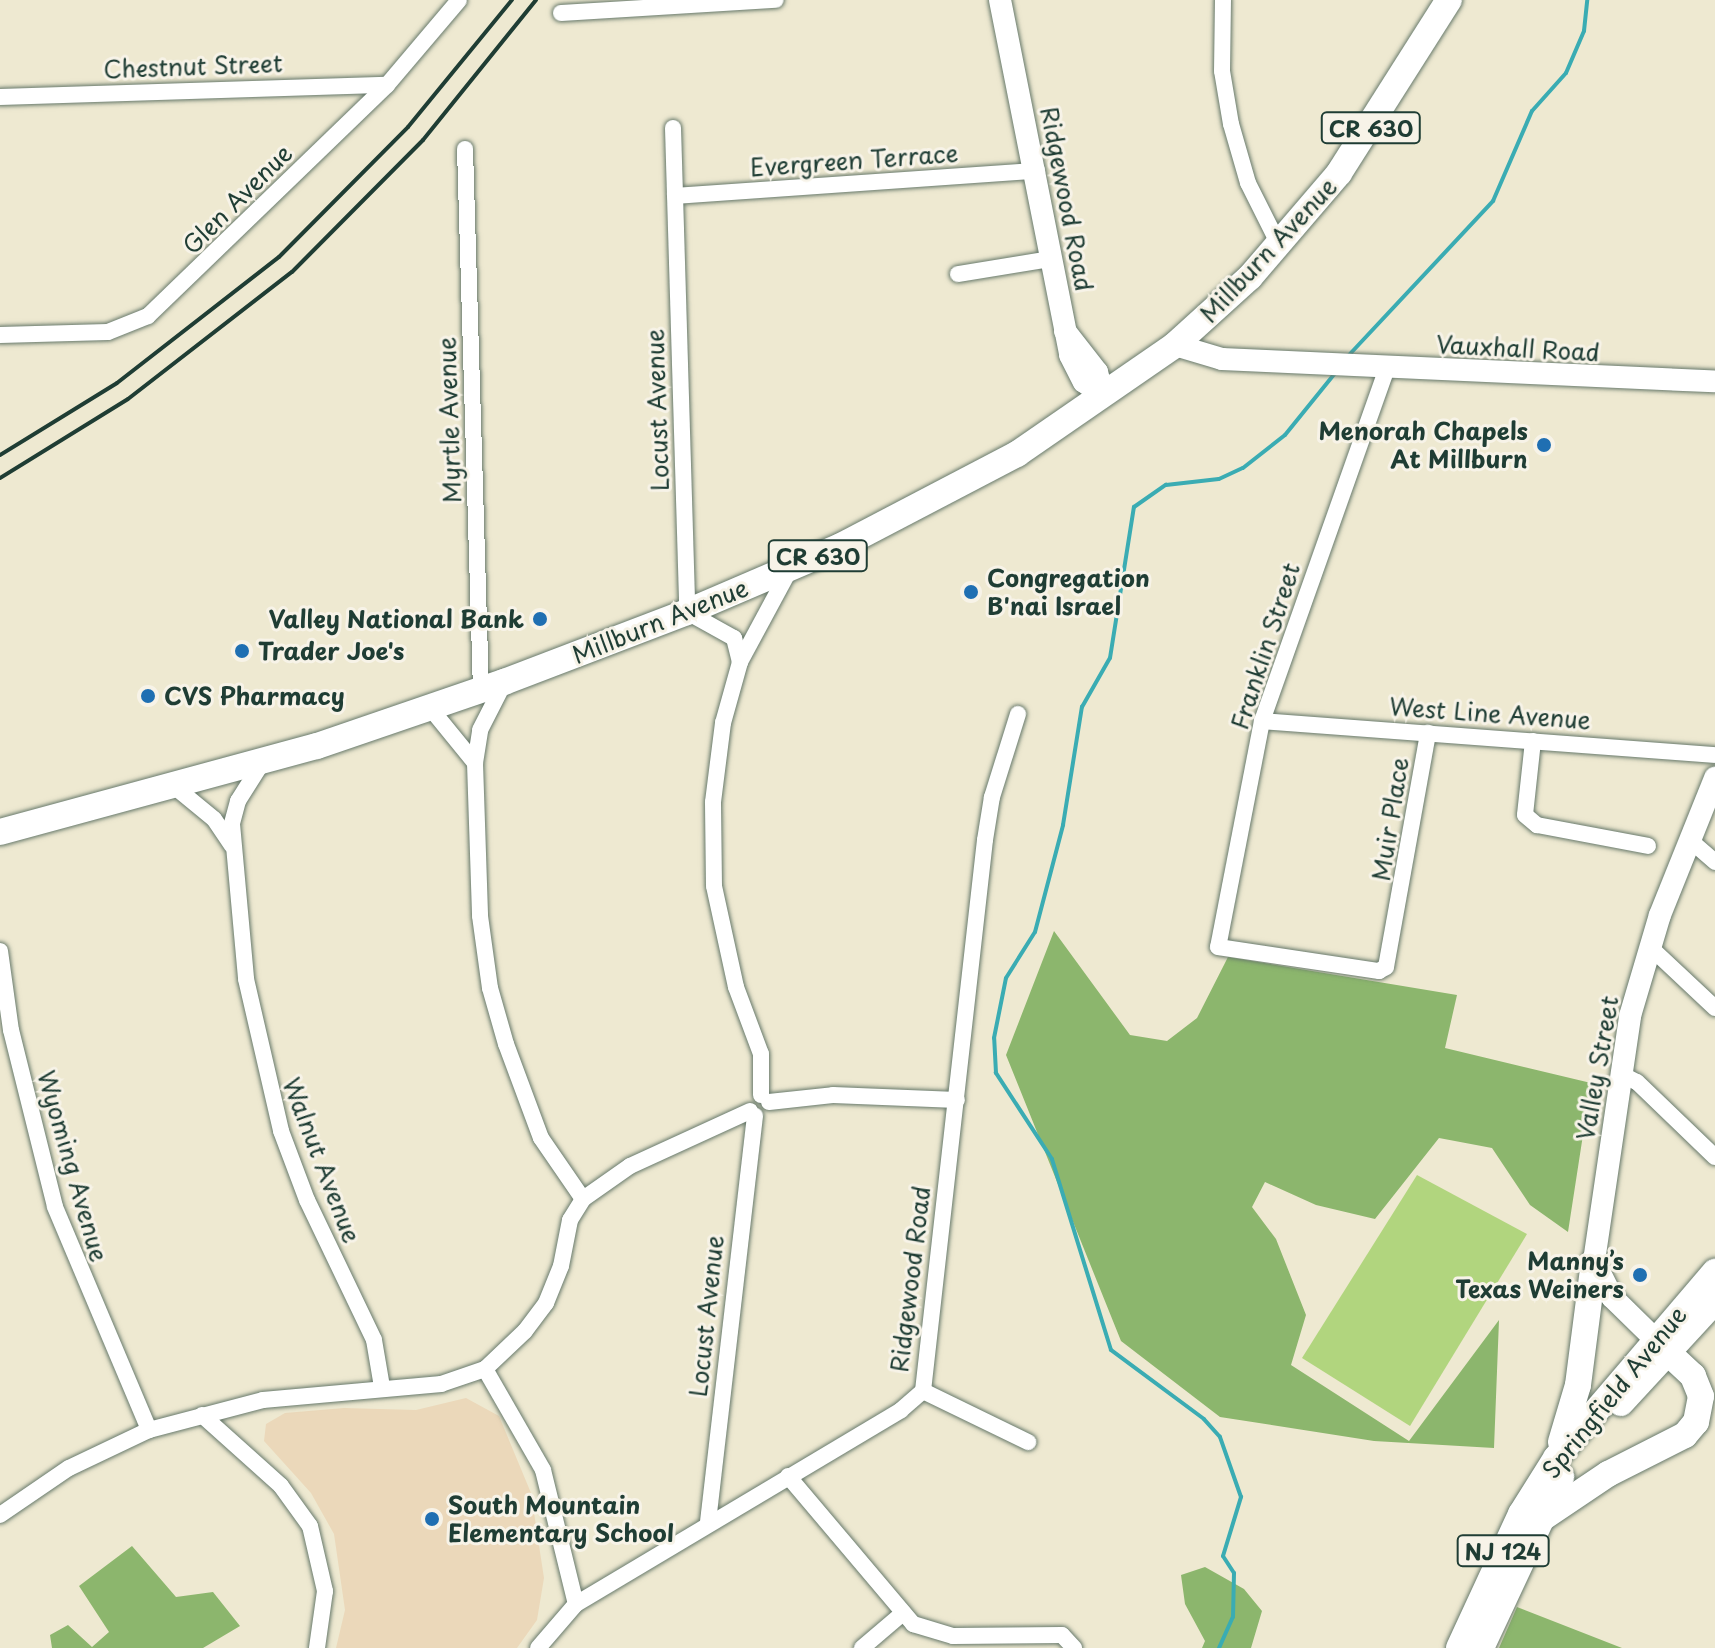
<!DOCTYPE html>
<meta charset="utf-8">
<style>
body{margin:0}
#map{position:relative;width:1715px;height:1648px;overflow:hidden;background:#eee9d1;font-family:"Playpen Sans",sans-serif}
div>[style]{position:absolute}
.built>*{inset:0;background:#ebd8ba}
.green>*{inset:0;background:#b1d57e}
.forest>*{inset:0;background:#8cb66d}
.stream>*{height:4px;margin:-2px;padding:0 2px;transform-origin:2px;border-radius:2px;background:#3aacb3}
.roads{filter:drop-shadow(0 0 2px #67796b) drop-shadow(0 0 2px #67796b)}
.street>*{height:16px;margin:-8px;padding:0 8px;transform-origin:8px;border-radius:8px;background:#fff}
.secondary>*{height:22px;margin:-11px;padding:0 11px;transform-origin:11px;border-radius:11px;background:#fff}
.primary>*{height:26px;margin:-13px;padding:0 13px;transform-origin:13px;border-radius:13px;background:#fff}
.rail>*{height:4px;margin:-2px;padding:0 2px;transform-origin:2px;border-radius:2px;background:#1f3d34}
.dots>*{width:22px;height:22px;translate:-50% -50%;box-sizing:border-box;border:4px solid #f7f3e8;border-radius:50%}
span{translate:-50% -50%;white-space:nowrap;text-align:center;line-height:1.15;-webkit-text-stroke:6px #f7f3e8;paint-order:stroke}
.shield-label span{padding:2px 6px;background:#f7f3e8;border:2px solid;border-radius:6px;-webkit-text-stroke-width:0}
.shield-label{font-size:22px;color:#1f3d34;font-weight:700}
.street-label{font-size:24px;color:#1f3d34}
.poi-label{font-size:24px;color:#1f3d34;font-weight:700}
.right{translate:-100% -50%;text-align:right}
.left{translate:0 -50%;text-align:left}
</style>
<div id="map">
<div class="built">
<i style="clip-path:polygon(466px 1398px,499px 1416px,531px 1493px,544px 1578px,537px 1620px,517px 1648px,336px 1648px,345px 1610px,334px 1534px,311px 1493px,264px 1441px,266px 1424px,285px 1413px,344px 1408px,416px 1410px)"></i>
</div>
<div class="green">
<i style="clip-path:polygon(1417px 1175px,1527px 1234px,1410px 1426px,1302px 1358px)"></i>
</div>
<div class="forest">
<i style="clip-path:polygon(1054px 931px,1130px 1035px,1167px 1041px,1197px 1018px,1228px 957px,1457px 995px,1445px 1048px,1591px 1083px,1568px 1232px,1530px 1205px,1492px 1148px,1439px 1138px,1375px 1219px,1316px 1205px,1265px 1182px,1252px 1207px,1276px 1239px,1306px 1315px,1291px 1365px,1409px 1441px,1499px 1320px,1494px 1448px,1374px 1441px,1220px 1417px,1121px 1341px,1006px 1055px)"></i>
<i style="clip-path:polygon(132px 1546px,176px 1597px,213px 1592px,240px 1626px,203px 1648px,52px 1648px,50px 1635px,68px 1625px,92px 1647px,109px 1632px,79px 1586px)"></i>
<i style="clip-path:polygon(1205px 1567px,1244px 1589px,1262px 1611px,1251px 1648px,1202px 1648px,1205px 1641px,1185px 1604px,1181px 1575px)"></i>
<i style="clip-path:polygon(1517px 1607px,1622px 1648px,1499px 1648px)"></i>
</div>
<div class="stream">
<i style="left:1349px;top:355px;width:211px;rotate:-46.9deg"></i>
<i style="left:1493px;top:201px;width:98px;rotate:-66.6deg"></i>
<i style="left:1532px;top:111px;width:51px;rotate:-48.2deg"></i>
<i style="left:1566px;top:73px;width:46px;rotate:-66.8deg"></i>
<i style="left:1584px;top:31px;width:31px;rotate:-84deg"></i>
<i style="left:1219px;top:1648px;width:34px;rotate:-66deg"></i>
<i style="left:1233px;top:1617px;width:44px;rotate:-88.7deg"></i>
<i style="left:1234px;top:1573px;width:20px;rotate:-123deg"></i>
<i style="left:1223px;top:1556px;width:62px;rotate:-73deg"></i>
<i style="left:1241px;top:1497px;width:64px;rotate:-109.3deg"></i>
<i style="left:1220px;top:1437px;width:24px;rotate:-132deg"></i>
<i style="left:1204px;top:1419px;width:116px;rotate:-143.4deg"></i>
<i style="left:1111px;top:1350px;width:200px;rotate:-107.2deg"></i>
<i style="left:1052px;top:1159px;width:103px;rotate:-123.1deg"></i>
<i style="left:996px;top:1073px;width:35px;rotate:-93deg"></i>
<i style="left:994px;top:1038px;width:61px;rotate:-78.7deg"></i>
<i style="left:1006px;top:978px;width:54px;rotate:-57.8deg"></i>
<i style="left:1035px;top:932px;width:111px;rotate:-75.3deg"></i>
<i style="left:1063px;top:825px;width:120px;rotate:-80.9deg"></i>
<i style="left:1082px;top:707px;width:56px;rotate:-60.3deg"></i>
<i style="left:1110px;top:658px;width:153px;rotate:-81deg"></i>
<i style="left:1134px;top:507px;width:39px;rotate:-35deg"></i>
<i style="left:1166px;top:485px;width:53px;rotate:-6.5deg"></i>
<i style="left:1219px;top:479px;width:26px;rotate:-25deg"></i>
<i style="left:1243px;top:468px;width:53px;rotate:-38.2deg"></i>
<i style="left:1285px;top:435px;width:81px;rotate:-51deg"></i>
</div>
<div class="roads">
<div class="street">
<i style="left:1223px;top:0;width:71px;rotate:90.8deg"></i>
<i style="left:1222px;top:71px;width:54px;rotate:80.4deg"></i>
<i style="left:1231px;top:124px;width:61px;rotate:73.9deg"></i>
<i style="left:1248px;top:183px;width:69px;rotate:63.4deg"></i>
<i style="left:561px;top:13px;width:215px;rotate:-3.5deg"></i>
<i style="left:0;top:97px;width:387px;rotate:-1.8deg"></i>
<i style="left:673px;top:128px;width:484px;rotate:88.3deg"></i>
<i style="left:687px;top:612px;width:54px;rotate:29deg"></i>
<i style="left:734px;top:638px;width:25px;rotate:76deg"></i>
<i style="left:465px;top:149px;width:541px;rotate:88.31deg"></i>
<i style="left:675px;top:196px;width:363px;rotate:-4deg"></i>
<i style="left:958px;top:274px;width:94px;rotate:-9.2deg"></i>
<i style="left:0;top:335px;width:108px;rotate:-1.6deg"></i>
<i style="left:108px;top:332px;width:43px;rotate:-21.8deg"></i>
<i style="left:148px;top:316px;width:332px;rotate:-44deg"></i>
<i style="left:387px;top:85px;width:111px;rotate:-49.7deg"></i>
<i style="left:1387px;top:368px;width:374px;rotate:109.5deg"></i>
<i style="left:1262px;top:721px;width:230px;rotate:101deg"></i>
<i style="left:1218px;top:947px;width:163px;rotate:8.5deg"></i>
<i style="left:1379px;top:971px;width:8px;rotate:-30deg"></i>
<i style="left:1386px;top:967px;width:238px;rotate:-79.8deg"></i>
<i style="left:431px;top:709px;width:70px;rotate:50.8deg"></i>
<i style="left:475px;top:763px;width:153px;rotate:88.1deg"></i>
<i style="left:480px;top:916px;width:73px;rotate:82.1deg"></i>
<i style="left:490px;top:988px;width:58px;rotate:74.1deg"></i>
<i style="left:506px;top:1044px;width:100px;rotate:69.6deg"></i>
<i style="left:541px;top:1138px;width:74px;rotate:55.5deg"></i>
<i style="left:1262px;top:721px;width:454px;rotate:4.3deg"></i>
<i style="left:1533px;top:741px;width:74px;rotate:96.2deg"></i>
<i style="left:1525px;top:815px;width:16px;rotate:40deg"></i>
<i style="left:1537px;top:825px;width:113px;rotate:10.7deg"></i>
<i style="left:262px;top:763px;width:45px;rotate:122.3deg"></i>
<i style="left:238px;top:801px;width:24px;rotate:105deg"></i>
<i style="left:232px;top:824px;width:156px;rotate:84.8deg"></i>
<i style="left:246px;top:979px;width:156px;rotate:77deg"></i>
<i style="left:281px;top:1131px;width:74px;rotate:69.4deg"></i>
<i style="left:307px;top:1200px;width:155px;rotate:64.4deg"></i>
<i style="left:374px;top:1340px;width:48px;rotate:80.3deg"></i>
<i style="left:475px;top:763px;width:33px;rotate:-81deg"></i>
<i style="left:480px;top:730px;width:53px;rotate:-62.9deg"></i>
<i style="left:175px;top:787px;width:50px;rotate:39.4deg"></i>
<i style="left:214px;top:819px;width:32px;rotate:56deg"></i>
<i style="left:1691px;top:841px;width:32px;rotate:41deg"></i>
<i style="left:1650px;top:947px;width:89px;rotate:43.2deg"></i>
<i style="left:0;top:951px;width:80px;rotate:82.1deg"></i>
<i style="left:11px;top:1030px;width:182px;rotate:76deg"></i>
<i style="left:55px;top:1207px;width:242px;rotate:67.1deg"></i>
<i style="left:1619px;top:1073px;width:20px;rotate:27deg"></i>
<i style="left:1637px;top:1082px;width:108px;rotate:43.9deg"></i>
<i style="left:761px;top:1095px;width:41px;rotate:-90deg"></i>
<i style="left:761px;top:1054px;width:72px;rotate:-110.5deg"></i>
<i style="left:736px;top:987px;width:103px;rotate:-102.3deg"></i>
<i style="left:714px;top:886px;width:84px;rotate:-90.7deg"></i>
<i style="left:713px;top:802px;width:80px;rotate:-82.8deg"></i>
<i style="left:723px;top:723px;width:63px;rotate:-74.4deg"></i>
<i style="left:740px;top:662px;width:106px;rotate:-61.7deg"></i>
<i style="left:769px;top:1102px;width:64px;rotate:-6.2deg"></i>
<i style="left:833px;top:1095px;width:124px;rotate:2.3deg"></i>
<i style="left:485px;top:1369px;width:116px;rotate:60.1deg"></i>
<i style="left:543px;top:1470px;width:138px;rotate:76.2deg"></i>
<i style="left:923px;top:1391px;width:117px;rotate:25.9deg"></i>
<i style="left:202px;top:1415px;width:106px;rotate:41.9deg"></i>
<i style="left:281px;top:1486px;width:49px;rotate:54.1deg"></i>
<i style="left:310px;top:1526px;width:67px;rotate:77deg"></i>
<i style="left:325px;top:1591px;width:58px;rotate:98deg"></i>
<i style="left:788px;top:1476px;width:194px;rotate:49.8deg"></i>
<i style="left:913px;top:1624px;width:42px;rotate:16.7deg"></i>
<i style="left:953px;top:1636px;width:109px;rotate:-0.5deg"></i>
<i style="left:1062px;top:1635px;width:18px;rotate:47deg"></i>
<i style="left:0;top:1515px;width:83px;rotate:-34.3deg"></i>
<i style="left:69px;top:1468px;width:89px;rotate:-25.4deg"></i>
<i style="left:149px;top:1430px;width:118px;rotate:-14.7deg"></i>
<i style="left:263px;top:1400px;width:179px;rotate:-5.1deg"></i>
<i style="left:441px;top:1384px;width:46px;rotate:-18.8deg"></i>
<i style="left:485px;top:1369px;width:55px;rotate:-43.5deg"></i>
<i style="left:525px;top:1331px;width:35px;rotate:-53deg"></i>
<i style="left:546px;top:1303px;width:40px;rotate:-68deg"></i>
<i style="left:561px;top:1266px;width:47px;rotate:-78.9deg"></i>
<i style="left:570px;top:1220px;width:25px;rotate:-58deg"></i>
<i style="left:583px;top:1199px;width:57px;rotate:-35.1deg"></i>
<i style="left:630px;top:1166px;width:132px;rotate:-24.6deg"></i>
<i style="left:708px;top:1522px;width:409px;rotate:-83.4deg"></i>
<i style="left:538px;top:1648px;width:58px;rotate:-49.2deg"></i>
<i style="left:576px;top:1604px;width:378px;rotate:-30.8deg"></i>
<i style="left:901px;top:1410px;width:29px;rotate:-41deg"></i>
<i style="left:923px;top:1391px;width:554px;rotate:-83.58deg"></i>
<i style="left:985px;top:840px;width:44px;rotate:-80.8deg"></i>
<i style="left:992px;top:797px;width:87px;rotate:-72.6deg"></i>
<i style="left:862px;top:1648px;width:54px;rotate:-40.5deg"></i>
</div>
<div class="secondary">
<i style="left:1000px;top:0;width:362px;rotate:78.8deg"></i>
<i style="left:1070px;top:355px;width:30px;rotate:63deg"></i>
<i style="left:1084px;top:382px;width:23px;rotate:34deg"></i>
<i style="left:1065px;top:331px;width:52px;rotate:52deg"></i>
<i style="left:1097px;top:372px;width:24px;rotate:75deg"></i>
<i style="left:1175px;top:345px;width:49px;rotate:16.6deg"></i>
<i style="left:1222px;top:359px;width:493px;rotate:2.6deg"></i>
<i style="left:1667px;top:1351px;width:77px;rotate:-135.5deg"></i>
<i style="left:1612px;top:1297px;width:40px;rotate:-116.6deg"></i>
<i style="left:1594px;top:1261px;width:248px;rotate:-81.6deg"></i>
<i style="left:1630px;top:1016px;width:105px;rotate:-73.5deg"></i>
<i style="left:1660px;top:915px;width:148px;rotate:-68.1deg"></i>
</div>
<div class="primary">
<i style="left:0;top:832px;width:328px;rotate:-15.2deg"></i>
<i style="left:317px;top:746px;width:198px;rotate:-18.9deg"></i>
<i style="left:504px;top:682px;width:196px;rotate:-20.9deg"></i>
<i style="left:687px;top:612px;width:168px;rotate:-23.2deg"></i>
<i style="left:841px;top:546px;width:199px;rotate:-27.6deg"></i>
<i style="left:1017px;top:454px;width:192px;rotate:-34.6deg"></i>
<i style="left:1175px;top:345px;width:101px;rotate:-42.2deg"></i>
<i style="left:1250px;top:277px;width:137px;rotate:-49.4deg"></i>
<i style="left:1339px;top:173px;width:205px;rotate:-57.6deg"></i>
<i style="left:1621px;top:1403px;width:139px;rotate:-47.3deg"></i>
<i style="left:1561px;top:1442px;width:59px;rotate:-73.4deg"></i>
<i style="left:1578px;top:1385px;width:125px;rotate:-82.6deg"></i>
<i style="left:1544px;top:1517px;width:77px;rotate:-33.9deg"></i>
<i style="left:1608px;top:1474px;width:86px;rotate:-26.9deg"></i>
<i style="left:1685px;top:1435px;width:17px;rotate:-50deg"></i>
<i style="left:1696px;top:1422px;width:26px;rotate:-79deg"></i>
<i style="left:1701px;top:1396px;width:22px;rotate:-112deg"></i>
<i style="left:1693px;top:1376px;width:34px;rotate:-137deg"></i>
<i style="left:1459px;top:1648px;width:148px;rotate:-65.2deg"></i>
<i style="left:1521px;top:1514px;width:66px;rotate:-58deg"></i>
<i style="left:1556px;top:1458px;width:245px;rotate:-49.5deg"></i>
<i style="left:1481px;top:1648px;width:189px;rotate:-64.9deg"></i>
</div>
</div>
<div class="rail">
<i style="left:0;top:455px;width:137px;rotate:-31.6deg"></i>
<i style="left:117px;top:383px;width:205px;rotate:-37.9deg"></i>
<i style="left:279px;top:257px;width:183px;rotate:-45.2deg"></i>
<i style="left:408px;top:127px;width:164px;rotate:-50.7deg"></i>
<i style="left:0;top:478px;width:150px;rotate:-31.7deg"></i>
<i style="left:128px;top:399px;width:207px;rotate:-37.8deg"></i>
<i style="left:292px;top:272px;width:186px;rotate:-45.2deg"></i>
<i style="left:423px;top:140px;width:180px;rotate:-51.1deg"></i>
</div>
<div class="dots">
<i style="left:1544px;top:445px;background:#1f6fb2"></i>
<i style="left:971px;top:592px;background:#1f6fb2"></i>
<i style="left:540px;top:619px;background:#1f6fb2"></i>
<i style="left:242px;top:651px;background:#1f6fb2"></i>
<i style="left:148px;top:696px;background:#1f6fb2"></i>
<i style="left:1640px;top:1275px;background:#1f6fb2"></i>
<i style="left:432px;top:1519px;background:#1f6fb2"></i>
</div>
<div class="shield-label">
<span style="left:1371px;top:128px">CR 630</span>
<span style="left:818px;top:556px">CR 630</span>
<span style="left:1503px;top:1551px">NJ 124</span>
</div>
<div class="street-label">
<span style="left:193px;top:66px;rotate:-2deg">Chestnut Street</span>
<span style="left:854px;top:160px;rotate:-4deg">Evergreen Terrace</span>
<span style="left:237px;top:199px;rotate:-45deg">Glen Avenue</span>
<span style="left:1067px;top:199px;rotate:79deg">Ridgewood Road</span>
<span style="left:1268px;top:250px;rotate:-47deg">Millburn Avenue</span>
<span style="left:1518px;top:348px;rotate:3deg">Vauxhall Road</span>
<span style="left:657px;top:410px;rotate:-92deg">Locust Avenue</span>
<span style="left:449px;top:420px;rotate:-92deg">Myrtle Avenue</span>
<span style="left:660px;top:621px;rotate:-22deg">Millburn Avenue</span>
<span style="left:1265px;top:646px;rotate:-72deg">Franklin Street</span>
<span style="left:1490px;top:713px;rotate:4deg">West Line Avenue</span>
<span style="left:1390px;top:819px;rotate:-81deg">Muir Place</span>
<span style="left:1597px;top:1068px;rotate:-80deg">Valley Street</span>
<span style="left:322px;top:1160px;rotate:69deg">Walnut Avenue</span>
<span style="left:73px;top:1166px;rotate:74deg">Wyoming Avenue</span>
<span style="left:910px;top:1279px;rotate:-83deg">Ridgewood Road</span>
<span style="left:706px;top:1316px;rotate:-84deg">Locust Avenue</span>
<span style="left:1614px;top:1392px;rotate:-51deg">Springfield Avenue</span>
</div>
<div class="poi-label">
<span class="right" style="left:1528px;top:445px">Menorah Chapels<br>At Millburn</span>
<span class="left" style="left:987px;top:592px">Congregation<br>B'nai Israel</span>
<span class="right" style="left:524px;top:619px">Valley National Bank</span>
<span class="left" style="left:258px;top:651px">Trader Joe's</span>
<span class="left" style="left:164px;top:696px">CVS Pharmacy</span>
<span class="right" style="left:1624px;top:1275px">Manny’s<br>Texas Weiners</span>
<span class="left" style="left:448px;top:1519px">South Mountain<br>Elementary School</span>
</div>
</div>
